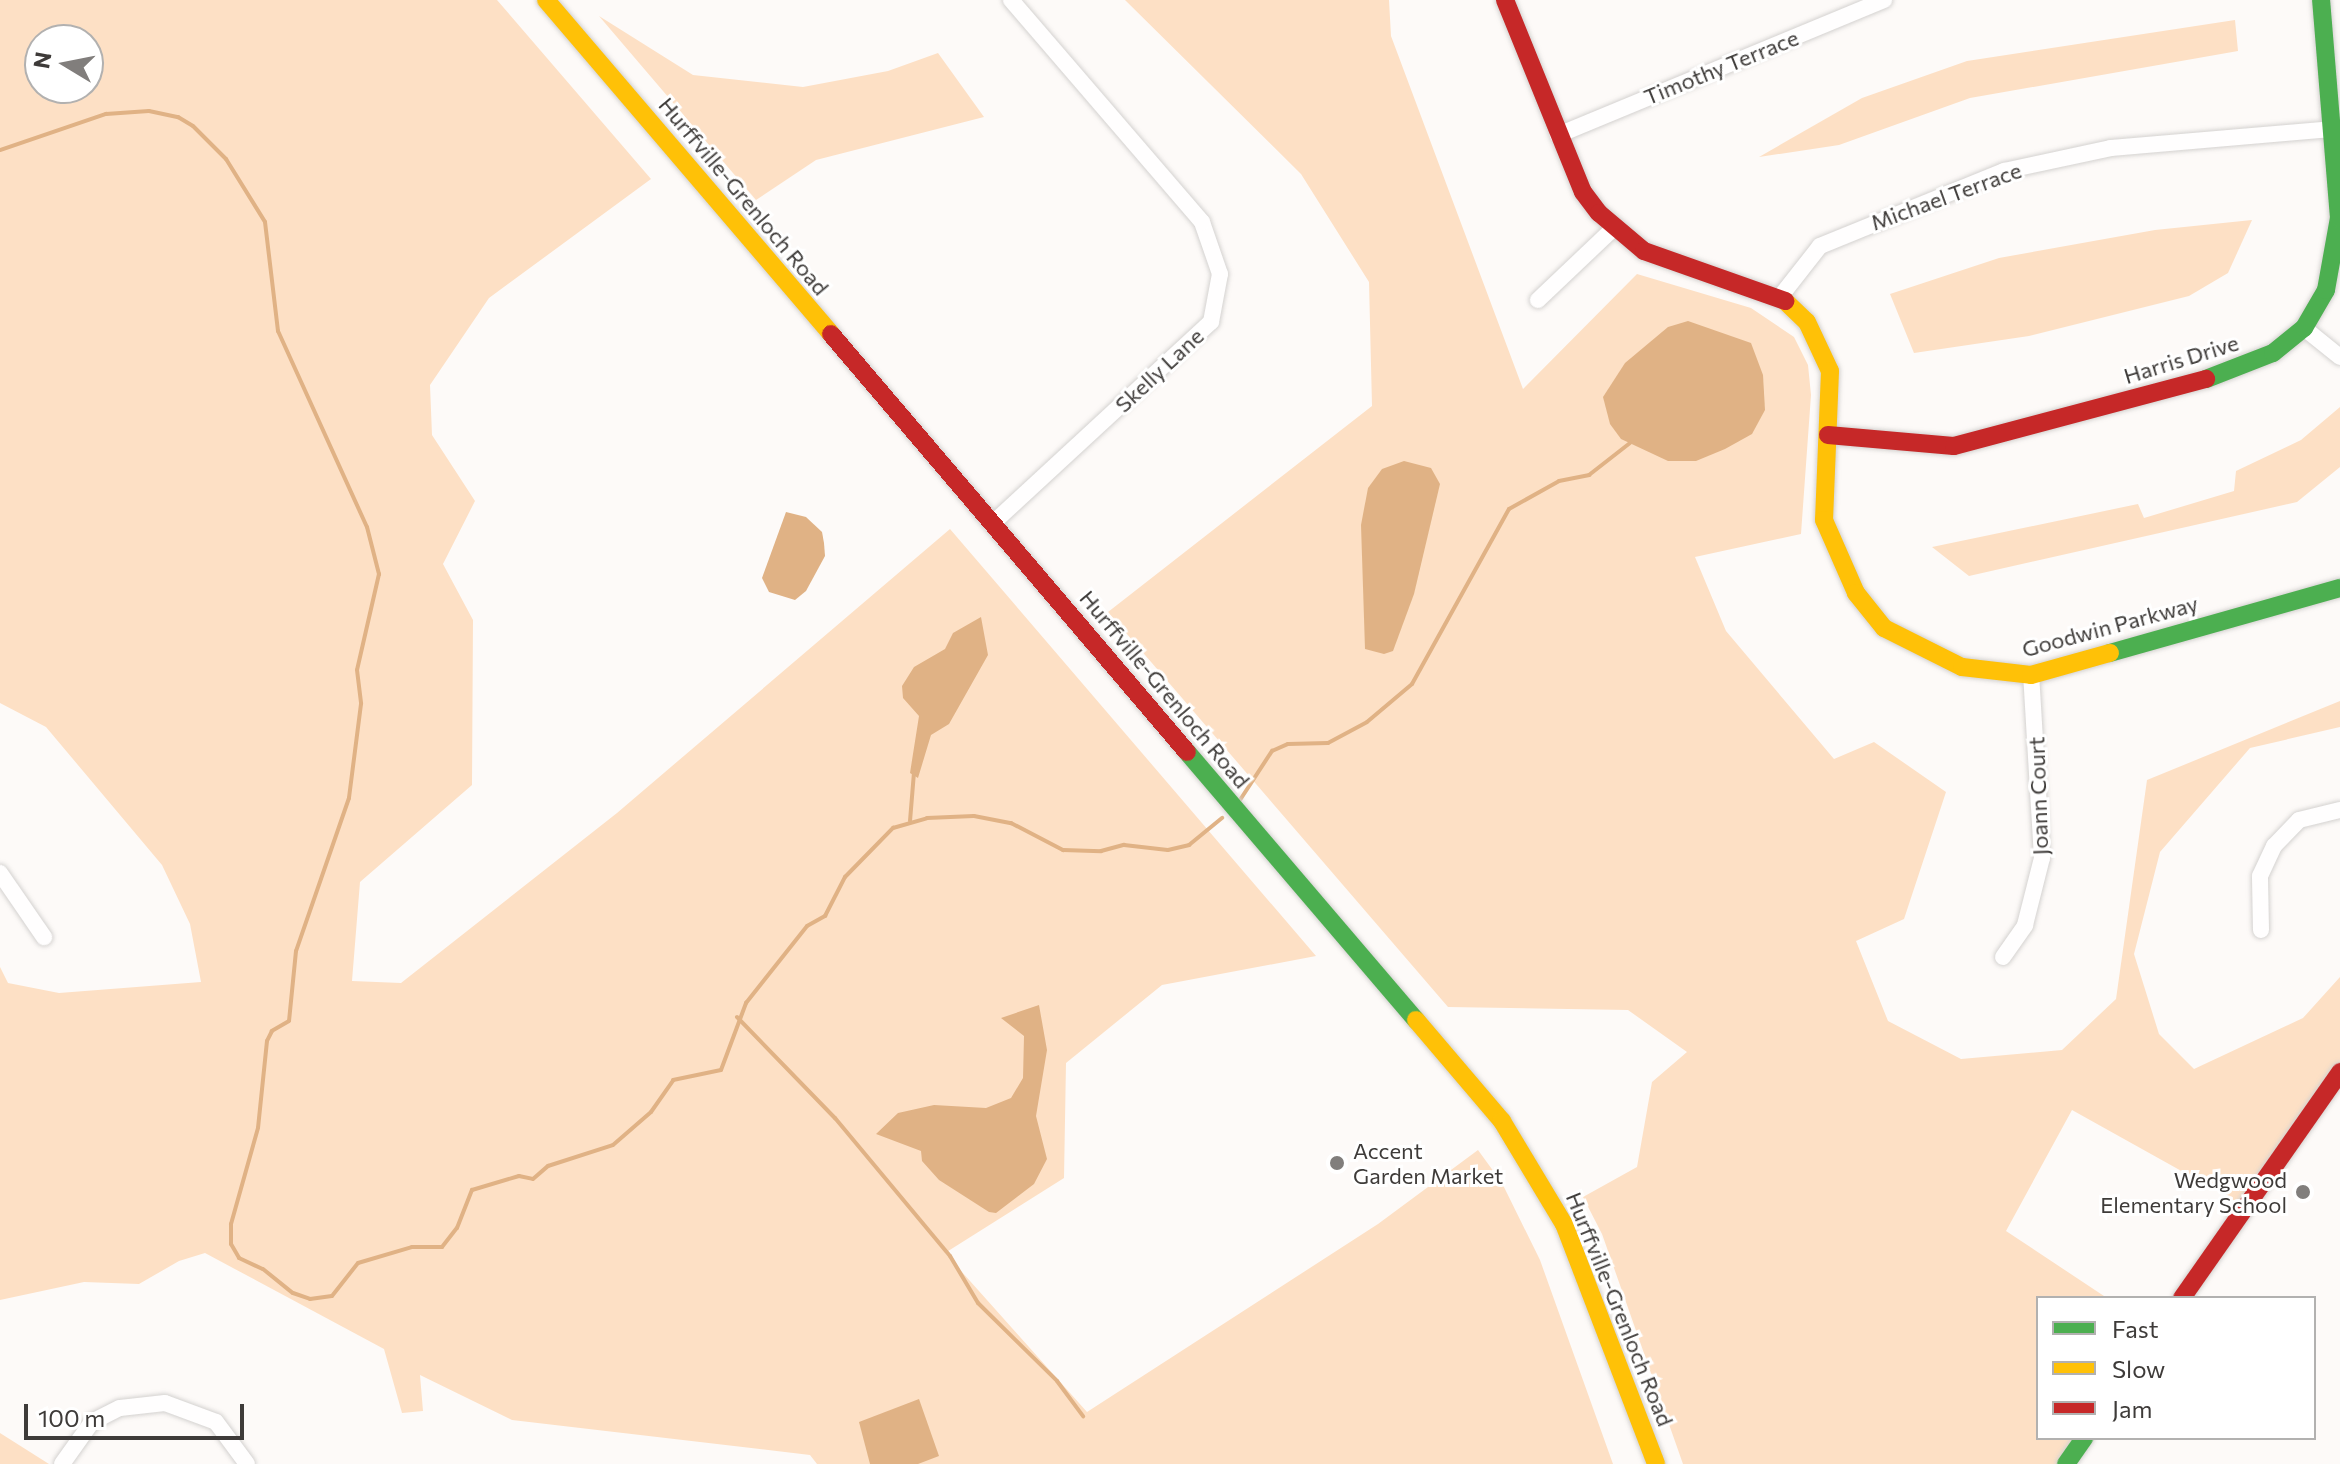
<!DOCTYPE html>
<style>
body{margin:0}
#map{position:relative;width:2340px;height:1464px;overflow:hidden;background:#fdfaf8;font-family:Commissioner,sans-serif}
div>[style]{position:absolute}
.green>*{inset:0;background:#fde0c5}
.water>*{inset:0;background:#e0b285}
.stream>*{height:4px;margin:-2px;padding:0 2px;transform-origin:2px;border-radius:2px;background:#e0b285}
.roads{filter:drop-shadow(0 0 2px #d4d2d0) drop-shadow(0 0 2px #d4d2d0)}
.street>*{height:16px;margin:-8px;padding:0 8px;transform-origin:8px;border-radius:8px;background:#fffefe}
.fast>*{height:18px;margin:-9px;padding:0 9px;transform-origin:9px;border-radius:9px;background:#4caf50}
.slow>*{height:18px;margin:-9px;padding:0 9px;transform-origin:9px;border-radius:9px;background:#ffc107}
.jam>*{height:18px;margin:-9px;padding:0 9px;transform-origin:9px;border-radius:9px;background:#c62828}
.dots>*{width:22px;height:22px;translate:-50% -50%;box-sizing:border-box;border:4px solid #fff;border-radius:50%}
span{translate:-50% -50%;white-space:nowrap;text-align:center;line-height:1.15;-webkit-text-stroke:6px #fff;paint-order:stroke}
.street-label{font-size:22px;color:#3e3b39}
.poi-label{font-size:22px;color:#3e3b39}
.left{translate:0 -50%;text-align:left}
.right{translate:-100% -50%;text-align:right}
.legend{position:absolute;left:2036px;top:1296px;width:280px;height:144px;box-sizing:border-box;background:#fff;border:2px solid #b2b1b0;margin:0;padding:10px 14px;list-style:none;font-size:24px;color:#3e3b39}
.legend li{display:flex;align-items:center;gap:16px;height:40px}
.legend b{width:40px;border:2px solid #b2b1b0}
.north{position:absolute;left:24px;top:24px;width:80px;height:80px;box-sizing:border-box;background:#fff;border:2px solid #b2b1b0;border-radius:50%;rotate:280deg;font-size:22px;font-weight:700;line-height:32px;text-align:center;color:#3e3b39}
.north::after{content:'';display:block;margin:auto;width:28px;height:36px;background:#817e7c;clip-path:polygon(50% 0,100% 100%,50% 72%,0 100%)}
.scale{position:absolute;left:24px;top:1404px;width:220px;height:36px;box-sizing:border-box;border:4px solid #3e3b39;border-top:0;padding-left:10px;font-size:24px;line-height:28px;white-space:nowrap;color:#3e3b39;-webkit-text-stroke:6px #fff;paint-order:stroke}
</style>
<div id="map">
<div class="green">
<i style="clip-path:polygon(evenodd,0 0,497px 0,651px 179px,489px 298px,430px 385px,432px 435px,475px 501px,443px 564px,473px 620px,472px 785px,360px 882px,352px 981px,401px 983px,617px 813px,950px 529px,1316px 956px,1162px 985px,1066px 1063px,1064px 1178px,945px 1253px,1087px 1412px,1378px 1224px,1478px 1150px,1502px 1183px,1540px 1260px,1613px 1464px,817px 1464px,810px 1455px,512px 1420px,420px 1375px,423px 1411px,402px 1413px,384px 1349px,205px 1253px,179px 1261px,139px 1284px,84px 1282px,0 1300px,0 967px,8px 983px,59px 993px,201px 982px,190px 924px,162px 865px,46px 727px,0 703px,0 0,40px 40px,88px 40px,88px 88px,40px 88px,40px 40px)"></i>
<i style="clip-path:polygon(1125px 0,1389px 0,1391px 36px,1523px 389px,1637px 274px,1751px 308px,1794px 337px,1808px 365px,1811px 395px,1801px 534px,1695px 557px,1726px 631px,1834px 759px,1874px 742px,1946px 792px,1904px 919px,1856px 941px,1888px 1021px,1961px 1059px,2062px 1050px,2116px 999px,2147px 780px,2340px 701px,2340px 727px,2250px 748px,2160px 852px,2134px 954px,2159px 1034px,2194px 1069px,2303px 1018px,2340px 977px,2340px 1076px,2246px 1207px,2072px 1110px,2006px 1231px,2107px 1298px,2038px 1298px,2038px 1438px,2087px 1438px,2069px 1464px,1683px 1464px,1602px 1234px,1583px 1197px,1637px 1167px,1652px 1082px,1687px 1052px,1628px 1010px,1448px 1007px,1108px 612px,1372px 406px,1369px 282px,1301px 174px)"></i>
<i style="clip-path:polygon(599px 16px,693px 75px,803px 87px,888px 71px,938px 53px,984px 117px,816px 160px,756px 200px)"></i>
<i style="clip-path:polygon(2235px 20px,2238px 51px,1970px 98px,1839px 145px,1759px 157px,1862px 98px,1967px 61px)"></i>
<i style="clip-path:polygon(2252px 220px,2228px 273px,2189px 296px,2029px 336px,1914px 353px,1890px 294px,1999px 258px,2155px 230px)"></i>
<i style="clip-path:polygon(2340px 407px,2340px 467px,2297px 502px,1969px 576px,1932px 547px,2138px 504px,2144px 518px,2234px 491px,2236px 471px,2301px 440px)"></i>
<i style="clip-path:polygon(0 1433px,49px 1464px,0 1464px)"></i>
</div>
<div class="water">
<i style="clip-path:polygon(1688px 321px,1751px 343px,1763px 375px,1765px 410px,1752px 434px,1725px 449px,1696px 461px,1668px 461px,1621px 439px,1610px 424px,1603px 397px,1625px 363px,1668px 327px)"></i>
<i style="clip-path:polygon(1404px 461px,1431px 468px,1440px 484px,1414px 594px,1393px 651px,1384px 654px,1365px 649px,1361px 525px,1368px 488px,1382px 469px)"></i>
<i style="clip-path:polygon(786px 512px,806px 517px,822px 532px,824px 543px,825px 556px,806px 591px,795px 600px,769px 592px,762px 578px)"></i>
<i style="clip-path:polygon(981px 617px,988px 655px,949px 724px,931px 735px,918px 778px,910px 773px,919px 716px,903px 698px,902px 686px,914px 667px,945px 649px,953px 633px)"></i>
<i style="clip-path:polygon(1039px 1005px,1047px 1050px,1036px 1116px,1047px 1159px,1034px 1184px,996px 1213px,989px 1212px,939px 1180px,922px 1161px,921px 1151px,876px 1134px,898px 1113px,934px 1105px,986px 1108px,1011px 1098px,1023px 1078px,1024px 1036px,1001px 1018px)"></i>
<i style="clip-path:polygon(919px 1399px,939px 1456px,918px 1464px,870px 1464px,859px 1422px)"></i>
</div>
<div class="stream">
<i style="left:0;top:150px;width:112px;rotate:-18.8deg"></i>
<i style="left:106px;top:114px;width:43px;rotate:-4deg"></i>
<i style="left:149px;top:111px;width:30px;rotate:12deg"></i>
<i style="left:178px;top:117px;width:17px;rotate:31deg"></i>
<i style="left:193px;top:126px;width:47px;rotate:45deg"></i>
<i style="left:226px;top:159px;width:74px;rotate:58.2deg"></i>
<i style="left:265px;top:222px;width:110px;rotate:83.2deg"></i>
<i style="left:278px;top:331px;width:215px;rotate:65.6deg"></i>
<i style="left:367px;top:527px;width:49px;rotate:75.7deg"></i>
<i style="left:379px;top:574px;width:98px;rotate:102.9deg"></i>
<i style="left:357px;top:670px;width:34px;rotate:83deg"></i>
<i style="left:361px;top:704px;width:95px;rotate:97.3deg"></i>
<i style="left:349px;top:798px;width:162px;rotate:109.1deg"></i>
<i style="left:296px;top:951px;width:70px;rotate:95.7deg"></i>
<i style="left:289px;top:1021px;width:20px;rotate:150deg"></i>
<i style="left:272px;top:1031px;width:11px;rotate:117deg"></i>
<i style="left:267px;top:1041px;width:87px;rotate:95.9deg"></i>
<i style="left:258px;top:1128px;width:100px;rotate:105.7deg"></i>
<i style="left:231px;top:1224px;width:20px;rotate:90deg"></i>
<i style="left:231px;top:1244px;width:16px;rotate:60deg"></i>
<i style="left:239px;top:1258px;width:26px;rotate:25deg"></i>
<i style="left:263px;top:1269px;width:38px;rotate:39deg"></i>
<i style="left:293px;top:1293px;width:18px;rotate:19deg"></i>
<i style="left:310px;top:1299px;width:22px;rotate:-8deg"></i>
<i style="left:332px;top:1296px;width:42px;rotate:-51.8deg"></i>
<i style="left:358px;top:1263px;width:56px;rotate:-16.5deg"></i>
<i style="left:412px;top:1247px;width:30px"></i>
<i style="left:442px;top:1247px;width:24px;rotate:-52deg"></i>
<i style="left:457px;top:1228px;width:41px;rotate:-68.5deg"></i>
<i style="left:472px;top:1190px;width:49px;rotate:-16.6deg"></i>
<i style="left:519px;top:1176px;width:14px;rotate:12deg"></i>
<i style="left:533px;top:1179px;width:20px;rotate:-41deg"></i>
<i style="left:548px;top:1166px;width:68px;rotate:-17.9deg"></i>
<i style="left:613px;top:1145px;width:50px;rotate:-41deg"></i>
<i style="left:651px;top:1112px;width:39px;rotate:-55deg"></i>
<i style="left:673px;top:1080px;width:49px;rotate:-11.8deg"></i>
<i style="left:721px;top:1070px;width:72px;rotate:-69.5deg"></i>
<i style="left:746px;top:1003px;width:98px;rotate:-51.6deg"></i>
<i style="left:807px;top:926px;width:21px;rotate:-29deg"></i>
<i style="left:825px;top:916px;width:44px;rotate:-62.9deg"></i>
<i style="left:845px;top:877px;width:69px;rotate:-45.6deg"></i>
<i style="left:893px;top:828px;width:35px;rotate:-16deg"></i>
<i style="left:927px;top:818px;width:47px;rotate:-2.4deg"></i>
<i style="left:974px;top:816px;width:38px;rotate:11deg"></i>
<i style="left:1011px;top:823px;width:59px;rotate:27.4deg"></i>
<i style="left:1063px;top:850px;width:38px;rotate:2deg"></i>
<i style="left:1101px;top:851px;width:24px;rotate:-15deg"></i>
<i style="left:1124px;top:845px;width:44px;rotate:6.5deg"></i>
<i style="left:1168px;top:850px;width:22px;rotate:-13deg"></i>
<i style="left:1189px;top:845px;width:43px;rotate:-39.3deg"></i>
<i style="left:1240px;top:800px;width:59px;rotate:-56.9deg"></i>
<i style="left:1272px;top:751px;width:17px;rotate:-24deg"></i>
<i style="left:1288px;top:744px;width:40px;rotate:-1.4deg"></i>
<i style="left:1328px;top:743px;width:44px;rotate:-28.3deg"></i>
<i style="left:1367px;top:722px;width:59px;rotate:-40.2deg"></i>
<i style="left:1412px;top:684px;width:200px;rotate:-61deg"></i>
<i style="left:1509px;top:509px;width:57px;rotate:-29.2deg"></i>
<i style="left:1559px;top:481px;width:31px;rotate:-11deg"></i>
<i style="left:1589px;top:475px;width:52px;rotate:-38deg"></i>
<i style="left:910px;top:821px;width:49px;rotate:-85.3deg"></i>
<i style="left:737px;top:1017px;width:141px;rotate:45.9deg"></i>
<i style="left:835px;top:1118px;width:180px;rotate:50.2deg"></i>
<i style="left:950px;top:1256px;width:55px;rotate:59.2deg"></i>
<i style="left:978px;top:1303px;width:111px;rotate:44.6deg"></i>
<i style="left:1057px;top:1381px;width:44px;rotate:53.4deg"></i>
</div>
<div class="roads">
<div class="street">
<i style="left:1558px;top:135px;width:353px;rotate:-22.5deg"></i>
<i style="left:1780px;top:297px;width:65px;rotate:-51.9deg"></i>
<i style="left:1820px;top:246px;width:199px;rotate:-22.2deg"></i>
<i style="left:2004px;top:171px;width:109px;rotate:-12.1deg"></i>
<i style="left:2111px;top:148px;width:221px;rotate:-4.9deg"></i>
<i style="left:1538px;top:300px;width:106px;rotate:-43.5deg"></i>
<i style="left:2304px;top:328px;width:46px;rotate:38.9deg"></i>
<i style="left:992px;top:524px;width:298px;rotate:-42.7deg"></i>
<i style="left:1211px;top:322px;width:49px;rotate:-79.4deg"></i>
<i style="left:1220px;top:274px;width:55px;rotate:-109.1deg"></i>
<i style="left:1202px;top:222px;width:293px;rotate:-130.7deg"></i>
<i style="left:0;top:873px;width:78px;rotate:55.5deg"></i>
<i style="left:2261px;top:930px;width:54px;rotate:-91.1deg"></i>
<i style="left:2260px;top:876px;width:33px;rotate:-65deg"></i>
<i style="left:2274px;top:846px;width:36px;rotate:-46deg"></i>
<i style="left:2299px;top:820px;width:42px;rotate:-13.7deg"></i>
<i style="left:2003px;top:957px;width:39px;rotate:-55deg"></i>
<i style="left:2025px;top:925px;width:69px;rotate:-75.8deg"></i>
<i style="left:2042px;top:858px;width:183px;rotate:-93.4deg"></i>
<i style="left:62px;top:1464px;width:52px;rotate:-54.5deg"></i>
<i style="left:92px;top:1422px;width:31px;rotate:-27deg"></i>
<i style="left:120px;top:1408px;width:45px;rotate:-6.3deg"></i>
<i style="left:165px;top:1403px;width:54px;rotate:20.4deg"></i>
<i style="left:216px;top:1422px;width:52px;rotate:53.6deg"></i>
</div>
<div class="fast">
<i style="left:2206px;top:379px;width:72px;rotate:-21.2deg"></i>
<i style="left:2273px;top:353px;width:40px;rotate:-39deg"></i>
<i style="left:2304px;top:328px;width:44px;rotate:-59.9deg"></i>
<i style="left:2326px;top:290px;width:73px;rotate:-79.8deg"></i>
<i style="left:2339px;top:218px;width:219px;rotate:-94.7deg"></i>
<i style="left:2110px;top:653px;width:239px;rotate:-15.8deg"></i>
<i style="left:1187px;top:752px;width:353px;rotate:49.5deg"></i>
<i style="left:2066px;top:1464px;width:32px;rotate:-55deg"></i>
</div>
<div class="slow">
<i style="left:546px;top:0;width:439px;rotate:49.5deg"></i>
<i style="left:1785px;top:301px;width:30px;rotate:44deg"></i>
<i style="left:1807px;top:322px;width:54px;rotate:64.9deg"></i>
<i style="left:1830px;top:371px;width:149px;rotate:92.3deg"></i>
<i style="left:1824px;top:520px;width:80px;rotate:66.3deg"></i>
<i style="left:1856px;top:593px;width:45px;rotate:51.3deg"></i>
<i style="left:1884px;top:628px;width:87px;rotate:26.6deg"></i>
<i style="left:1962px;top:667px;width:69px;rotate:6.6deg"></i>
<i style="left:2031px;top:675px;width:82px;rotate:-15.6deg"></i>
<i style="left:1416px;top:1020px;width:133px;rotate:49.6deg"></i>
<i style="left:1502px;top:1121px;width:120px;rotate:59deg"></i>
<i style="left:1564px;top:1224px;width:257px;rotate:69deg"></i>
</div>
<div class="jam">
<i style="left:1505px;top:0;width:207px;rotate:67.9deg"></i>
<i style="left:1583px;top:192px;width:26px;rotate:53deg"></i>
<i style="left:1599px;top:213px;width:59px;rotate:40.2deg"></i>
<i style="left:1644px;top:251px;width:150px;rotate:19.5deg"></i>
<i style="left:831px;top:334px;width:549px;rotate:49.58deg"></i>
<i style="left:1828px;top:435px;width:126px;rotate:5deg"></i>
<i style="left:1954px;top:446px;width:261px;rotate:-14.9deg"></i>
<i style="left:2182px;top:1298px;width:276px;rotate:-55deg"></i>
</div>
</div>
<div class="dots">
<i style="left:1337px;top:1163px;background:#817e7c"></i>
<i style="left:2303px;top:1192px;background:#817e7c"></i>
</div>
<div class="street-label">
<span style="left:1721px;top:67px;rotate:-22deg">Timothy Terrace</span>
<span style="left:744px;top:196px;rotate:50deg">Hurffville-Grenloch Road</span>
<span style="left:1946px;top:196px;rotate:-20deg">Michael Terrace</span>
<span style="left:2181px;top:359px;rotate:-17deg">Harris Drive</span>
<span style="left:1159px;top:370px;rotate:-43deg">Skelly Lane</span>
<span style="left:2110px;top:626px;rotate:-15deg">Goodwin Parkway</span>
<span style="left:1165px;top:689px;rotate:50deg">Hurffville-Grenloch Road</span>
<span style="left:2038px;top:796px;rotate:-92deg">Joann Court</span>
<span style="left:1620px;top:1309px;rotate:68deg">Hurffville-Grenloch Road</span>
</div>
<div class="poi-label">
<span class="left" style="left:1353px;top:1163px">Accent<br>Garden Market</span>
<span class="right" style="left:2287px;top:1192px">Wedgwood<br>Elementary School</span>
</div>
<ul class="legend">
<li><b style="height:10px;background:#4caf50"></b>Fast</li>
<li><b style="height:10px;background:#ffc107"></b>Slow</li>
<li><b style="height:10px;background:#c62828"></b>Jam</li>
</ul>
<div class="north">N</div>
<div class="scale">100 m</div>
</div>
